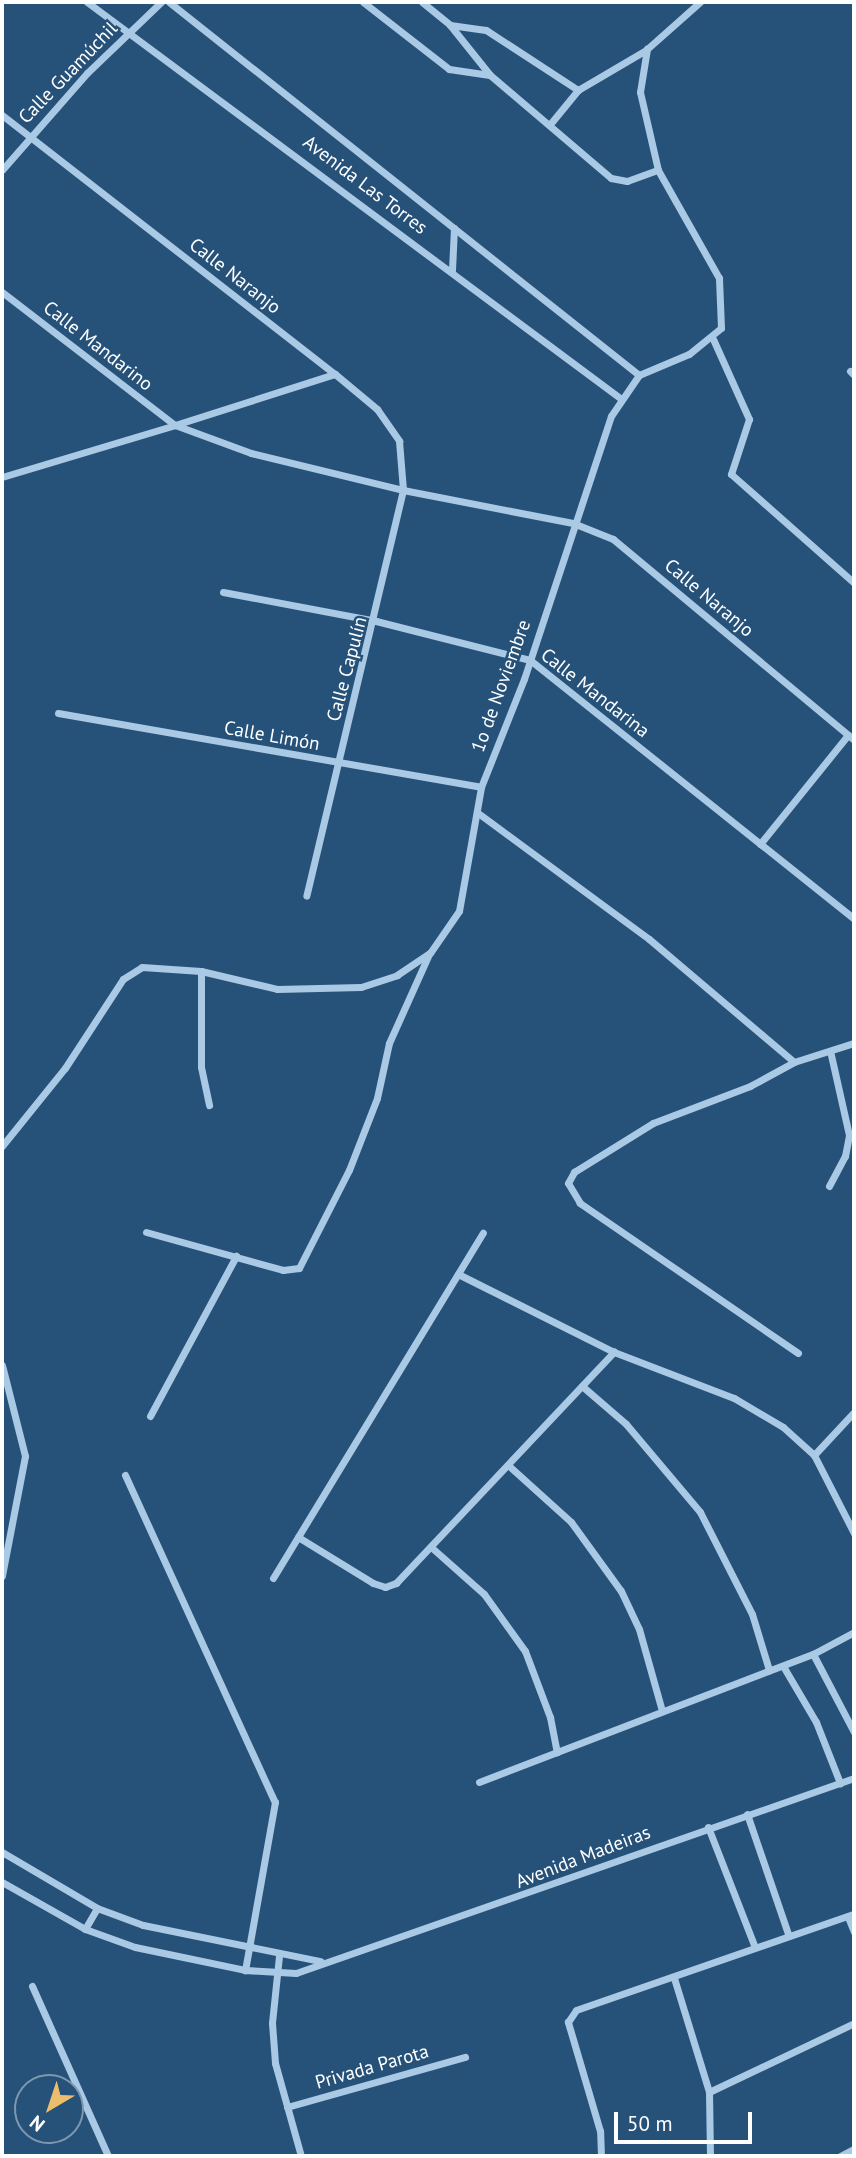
<!DOCTYPE html>
<meta charset="utf-8">
<style>
body{margin:0}
#map{position:relative;width:856px;height:2158px;overflow:hidden;background:#26527a;font-family:"PT Sans",sans-serif}
div>[style]{position:absolute}
.minor>*{height:7px;margin:-3.5px;padding:0 3.5px;transform-origin:3.5px;border-radius:3.5px;background:#a9c9e4}
span{translate:-50% -50%;white-space:nowrap;text-align:center;line-height:1.15;-webkit-text-stroke:5px #26527a;paint-order:stroke}
.street-label{font-size:19px;color:#fff}
.frame{position:absolute;inset:0;border:4px solid #fff;pointer-events:none}
.north{position:absolute;left:14px;top:2074px;width:70px;height:70px;box-sizing:border-box;background:#26527a;border:2px solid #7d97af;border-radius:50%;rotate:219deg;font-size:19px;font-weight:700;line-height:28px;text-align:center;color:#fff}
.north::after{content:'';display:block;margin:auto;width:24px;height:32px;background:#edbd6e;clip-path:polygon(50% 0,100% 100%,50% 72%,0 100%)}
.scale{position:absolute;left:614px;top:2112px;width:138px;height:32px;box-sizing:border-box;border:4px solid #fff;border-top:0;padding-left:9px;font-size:21px;line-height:24px;white-space:nowrap;color:#fff;-webkit-text-stroke:5px #26527a;paint-order:stroke}
</style>
<div id="map">
<div class="minor">
<i style="left:87px;top:2px;width:664px;rotate:36.61deg"></i>
<i style="left:169px;top:2px;width:600px;rotate:38.44deg"></i>
<i style="left:363px;top:2px;width:109px;rotate:37.9deg"></i>
<i style="left:449px;top:69px;width:41px;rotate:8.3deg"></i>
<i style="left:490px;top:75px;width:159px;rotate:40.4deg"></i>
<i style="left:611px;top:178px;width:16px;rotate:11deg"></i>
<i style="left:627px;top:181px;width:33px;rotate:-20deg"></i>
<i style="left:422px;top:2px;width:36px;rotate:39deg"></i>
<i style="left:450px;top:25px;width:36px;rotate:8deg"></i>
<i style="left:486px;top:30px;width:110px;rotate:33.1deg"></i>
<i style="left:578px;top:90px;width:79px;rotate:-30.5deg"></i>
<i style="left:450px;top:25px;width:64px;rotate:51.3deg"></i>
<i style="left:2px;top:115px;width:422px;rotate:37.9deg"></i>
<i style="left:335px;top:374px;width:55px;rotate:39.8deg"></i>
<i style="left:377px;top:409px;width:39px;rotate:55deg"></i>
<i style="left:399px;top:441px;width:49px;rotate:85.3deg"></i>
<i style="left:403px;top:490px;width:417px;rotate:103.4deg"></i>
<i style="left:551px;top:123px;width:43px;rotate:-50.7deg"></i>
<i style="left:2px;top:170px;width:129px;rotate:-48.8deg"></i>
<i style="left:87px;top:73px;width:103px;rotate:-43.8deg"></i>
<i style="left:452px;top:270px;width:42px;rotate:-87.3deg"></i>
<i style="left:2px;top:292px;width:218px;rotate:37.6deg"></i>
<i style="left:175px;top:425px;width:168px;rotate:-17.7deg"></i>
<i style="left:713px;top:339px;width:88px;rotate:65.8deg"></i>
<i style="left:749px;top:419px;width:58px;rotate:108.1deg"></i>
<i style="left:731px;top:474px;width:164px;rotate:41.5deg"></i>
<i style="left:850px;top:371px;width:6px;rotate:45deg"></i>
<i style="left:2px;top:477px;width:181px;rotate:-16.7deg"></i>
<i style="left:175px;top:425px;width:81px;rotate:20.2deg"></i>
<i style="left:251px;top:453px;width:156px;rotate:13.7deg"></i>
<i style="left:403px;top:490px;width:173px;rotate:11deg"></i>
<i style="left:573px;top:523px;width:43px;rotate:21.8deg"></i>
<i style="left:613px;top:539px;width:314px;rotate:39.8deg"></i>
<i style="left:223px;top:592px;width:156px;rotate:10.7deg"></i>
<i style="left:376px;top:621px;width:159px;rotate:14.2deg"></i>
<i style="left:530px;top:660px;width:415px;rotate:38.6deg"></i>
<i style="left:58px;top:713px;width:429px;rotate:9.9deg"></i>
<i style="left:478px;top:813px;width:212px;rotate:36.4deg"></i>
<i style="left:649px;top:939px;width:190px;rotate:40.3deg"></i>
<i style="left:760px;top:844px;width:140px;rotate:-51.1deg"></i>
<i style="left:201px;top:971px;width:96px;rotate:90deg"></i>
<i style="left:201px;top:1067px;width:39px;rotate:78deg"></i>
<i style="left:2px;top:1146px;width:100px;rotate:-51.1deg"></i>
<i style="left:65px;top:1068px;width:106px;rotate:-56.9deg"></i>
<i style="left:123px;top:979px;width:22px;rotate:-32deg"></i>
<i style="left:142px;top:967px;width:59px;rotate:3.9deg"></i>
<i style="left:201px;top:971px;width:78px;rotate:13.3deg"></i>
<i style="left:277px;top:989px;width:84px;rotate:-1.4deg"></i>
<i style="left:361px;top:987px;width:38px;rotate:-18deg"></i>
<i style="left:397px;top:975px;width:40px;rotate:-34deg"></i>
<i style="left:430px;top:953px;width:51px;rotate:-55.4deg"></i>
<i style="left:459px;top:911px;width:126px;rotate:-79.9deg"></i>
<i style="left:481px;top:787px;width:116px;rotate:-68.3deg"></i>
<i style="left:524px;top:679px;width:277px;rotate:-71.7deg"></i>
<i style="left:611px;top:416px;width:50px;rotate:-55.7deg"></i>
<i style="left:639px;top:375px;width:54px;rotate:-22.8deg"></i>
<i style="left:689px;top:354px;width:41px;rotate:-39.1deg"></i>
<i style="left:721px;top:328px;width:50px;rotate:-92.3deg"></i>
<i style="left:719px;top:278px;width:124px;rotate:-119.5deg"></i>
<i style="left:658px;top:170px;width:80px;rotate:-103deg"></i>
<i style="left:640px;top:92px;width:44px;rotate:-80.8deg"></i>
<i style="left:647px;top:49px;width:71px;rotate:-41.6deg"></i>
<i style="left:829px;top:1186px;width:34px;rotate:-62deg"></i>
<i style="left:845px;top:1156px;width:21px;rotate:-79deg"></i>
<i style="left:849px;top:1135px;width:86px;rotate:-102.7deg"></i>
<i style="left:146px;top:1232px;width:142px;rotate:15.5deg"></i>
<i style="left:283px;top:1270px;width:16px;rotate:-7deg"></i>
<i style="left:299px;top:1268px;width:110px;rotate:-63deg"></i>
<i style="left:349px;top:1170px;width:77px;rotate:-68.7deg"></i>
<i style="left:377px;top:1098px;width:56px;rotate:-77.7deg"></i>
<i style="left:389px;top:1043px;width:98px;rotate:-65.8deg"></i>
<i style="left:458px;top:1274px;width:174px;rotate:26.6deg"></i>
<i style="left:614px;top:1352px;width:129px;rotate:21deg"></i>
<i style="left:734px;top:1398px;width:57px;rotate:30.6deg"></i>
<i style="left:783px;top:1427px;width:42px;rotate:42.1deg"></i>
<i style="left:814px;top:1455px;width:88px;rotate:62.9deg"></i>
<i style="left:798px;top:1353px;width:265px;rotate:-145.5deg"></i>
<i style="left:580px;top:1203px;width:23px;rotate:-121deg"></i>
<i style="left:568px;top:1183px;width:13px;rotate:-61deg"></i>
<i style="left:574px;top:1172px;width:93px;rotate:-31.8deg"></i>
<i style="left:653px;top:1123px;width:104px;rotate:-20.9deg"></i>
<i style="left:750px;top:1086px;width:50px;rotate:-28.6deg"></i>
<i style="left:794px;top:1062px;width:63px;rotate:-17.6deg"></i>
<i style="left:2px;top:1365px;width:94px;rotate:75.8deg"></i>
<i style="left:25px;top:1456px;width:122px;rotate:100.9deg"></i>
<i style="left:582px;top:1386px;width:58px;rotate:40.8deg"></i>
<i style="left:626px;top:1424px;width:115px;rotate:49.9deg"></i>
<i style="left:700px;top:1512px;width:114px;rotate:63deg"></i>
<i style="left:752px;top:1614px;width:59px;rotate:73.1deg"></i>
<i style="left:150px;top:1416px;width:182px;rotate:-61.7deg"></i>
<i style="left:814px;top:1455px;width:59px;rotate:-47.1deg"></i>
<i style="left:508px;top:1465px;width:85px;rotate:42.1deg"></i>
<i style="left:571px;top:1522px;width:85px;rotate:54.1deg"></i>
<i style="left:621px;top:1591px;width:42px;rotate:64.7deg"></i>
<i style="left:639px;top:1629px;width:85px;rotate:74.3deg"></i>
<i style="left:125px;top:1475px;width:360px;rotate:65.4deg"></i>
<i style="left:275px;top:1802px;width:171px;rotate:100.1deg"></i>
<i style="left:298px;top:1537px;width:88px;rotate:31.5deg"></i>
<i style="left:373px;top:1583px;width:13px;rotate:18deg"></i>
<i style="left:385px;top:1587px;width:12px;rotate:-20deg"></i>
<i style="left:396px;top:1583px;width:318px;rotate:-46.7deg"></i>
<i style="left:431px;top:1547px;width:71px;rotate:41.6deg"></i>
<i style="left:484px;top:1594px;width:70px;rotate:54.3deg"></i>
<i style="left:525px;top:1651px;width:71px;rotate:69.3deg"></i>
<i style="left:550px;top:1717px;width:36px;rotate:79deg"></i>
<i style="left:273px;top:1578px;width:404px;rotate:-58.7deg"></i>
<i style="left:813px;top:1654px;width:88px;rotate:62.3deg"></i>
<i style="left:783px;top:1666px;width:65px;rotate:59.5deg"></i>
<i style="left:816px;top:1722px;width:66px;rotate:68.5deg"></i>
<i style="left:479px;top:1782px;width:358px;rotate:-21deg"></i>
<i style="left:813px;top:1654px;width:47px;rotate:-28.2deg"></i>
<i style="left:747px;top:1814px;width:127px;rotate:71.1deg"></i>
<i style="left:708px;top:1827px;width:127px;rotate:68.7deg"></i>
<i style="left:2px;top:1852px;width:110px;rotate:30.5deg"></i>
<i style="left:97px;top:1908px;width:49px;rotate:20.3deg"></i>
<i style="left:143px;top:1925px;width:181px;rotate:11.5deg"></i>
<i style="left:2px;top:1882px;width:95px;rotate:29.5deg"></i>
<i style="left:85px;top:1929px;width:53px;rotate:19.8deg"></i>
<i style="left:135px;top:1947px;width:112px;rotate:11.8deg"></i>
<i style="left:245px;top:1970px;width:51px;rotate:3.4deg"></i>
<i style="left:296px;top:1973px;width:591px;rotate:-19.26deg"></i>
<i style="left:848px;top:1917px;width:16px;rotate:68deg"></i>
<i style="left:85px;top:1929px;width:24px;rotate:-60deg"></i>
<i style="left:279px;top:1956px;width:67px;rotate:96deg"></i>
<i style="left:272px;top:2023px;width:40px;rotate:85.7deg"></i>
<i style="left:275px;top:2063px;width:97px;rotate:74.4deg"></i>
<i style="left:674px;top:1978px;width:119px;rotate:72.9deg"></i>
<i style="left:709px;top:2092px;width:64px;rotate:89.1deg"></i>
<i style="left:32px;top:1986px;width:186px;rotate:65.9deg"></i>
<i style="left:709px;top:2092px;width:161px;rotate:-25.4deg"></i>
<i style="left:287px;top:2107px;width:185px;rotate:-15.7deg"></i>
<i style="left:601px;top:2156px;width:25px;rotate:-92deg"></i>
<i style="left:600px;top:2131px;width:114px;rotate:-106.4deg"></i>
<i style="left:568px;top:2022px;width:14px;rotate:-56deg"></i>
<i style="left:576px;top:2010px;width:294px;rotate:-19.1deg"></i>
<i style="left:840px;top:2156px;width:16px;rotate:-27deg"></i>
</div>
<div class="street-label">
<span style="left:68px;top:73px;rotate:-46deg">Calle Guamúchil</span>
<span style="left:365px;top:185px;rotate:37deg">Avenida Las Torres</span>
<span style="left:235px;top:276px;rotate:38deg">Calle Naranjo</span>
<span style="left:98px;top:346px;rotate:38deg">Calle Mandarino</span>
<span style="left:709px;top:598px;rotate:40deg">Calle Naranjo</span>
<span style="left:347px;top:669px;rotate:-75deg">Calle Capulín</span>
<span style="left:501px;top:686px;rotate:-70deg">1o de Noviembre</span>
<span style="left:595px;top:693px;rotate:38deg">Calle Mandarina</span>
<span style="left:272px;top:736px;rotate:10deg">Calle Limón</span>
<span style="left:583px;top:1857px;rotate:-21deg">Avenida Madeiras</span>
<span style="left:372px;top:2067px;rotate:-16deg">Privada Parota</span>
</div>
<div class="frame"></div>
<div class="north">N</div>
<div class="scale">50 m</div>
</div>
